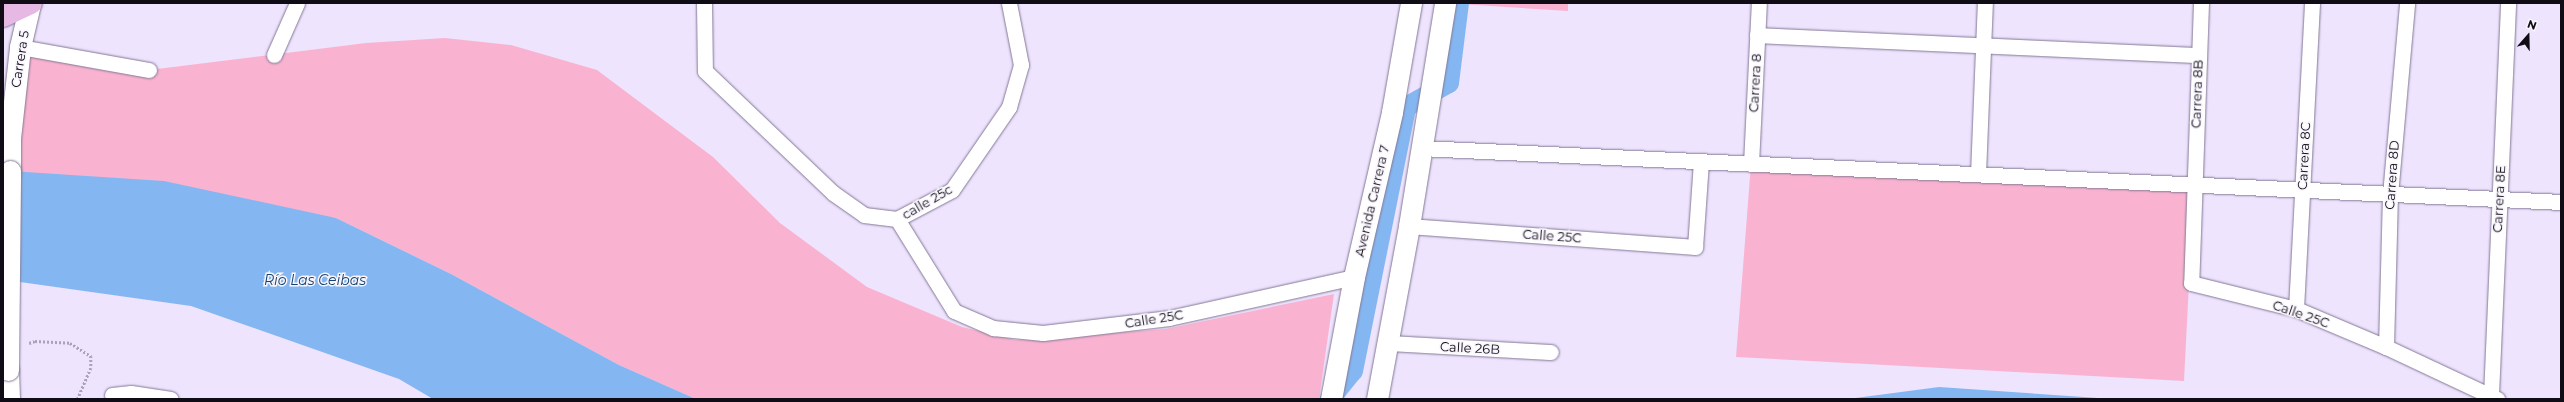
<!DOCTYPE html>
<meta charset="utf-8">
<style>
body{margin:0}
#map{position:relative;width:2564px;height:402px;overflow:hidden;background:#eee4fe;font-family:Montserrat,sans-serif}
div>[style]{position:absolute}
.green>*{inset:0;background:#f9b3d0}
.water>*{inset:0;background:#84b7f1}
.canal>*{height:20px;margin:-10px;padding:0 10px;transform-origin:10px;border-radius:10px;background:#84b7f1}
.path>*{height:2.5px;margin-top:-1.25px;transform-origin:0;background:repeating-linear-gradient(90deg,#aaa2b7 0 2px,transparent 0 4px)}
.roads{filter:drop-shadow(0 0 1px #837895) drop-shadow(0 0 1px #837895)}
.street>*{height:15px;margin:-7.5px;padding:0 7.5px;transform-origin:7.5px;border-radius:7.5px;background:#fff}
.secondary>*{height:21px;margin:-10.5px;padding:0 10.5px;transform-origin:10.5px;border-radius:10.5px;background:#fff}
.primary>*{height:22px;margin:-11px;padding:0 11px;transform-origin:11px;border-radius:11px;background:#e6b9e5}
.bridges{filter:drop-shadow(0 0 1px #837895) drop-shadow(0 0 1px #837895)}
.secondary-bridge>*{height:21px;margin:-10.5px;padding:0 10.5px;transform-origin:10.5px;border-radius:10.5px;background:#fff}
span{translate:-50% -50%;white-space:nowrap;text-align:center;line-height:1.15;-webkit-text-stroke:3px #f8f5fc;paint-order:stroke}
.street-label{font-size:13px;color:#100c16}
.water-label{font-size:14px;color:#154270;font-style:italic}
.frame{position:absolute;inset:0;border:4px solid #100c16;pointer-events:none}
.north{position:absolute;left:2508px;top:16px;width:40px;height:40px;-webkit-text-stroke:3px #f8f5fc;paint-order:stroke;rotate:20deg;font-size:11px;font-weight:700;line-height:16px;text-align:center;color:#100c16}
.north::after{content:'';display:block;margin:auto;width:14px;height:18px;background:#100c16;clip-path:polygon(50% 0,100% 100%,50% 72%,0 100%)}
</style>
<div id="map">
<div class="green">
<i style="clip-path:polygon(1445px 3px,1568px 3px,1568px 11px)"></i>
<i style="clip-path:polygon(445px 38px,511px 45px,597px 70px,713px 157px,780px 223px,867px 287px,962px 327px,1016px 340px,1166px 329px,1334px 294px,1319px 399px,696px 399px,619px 365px,451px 274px,336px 218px,10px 171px,20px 47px,149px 70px,366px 43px)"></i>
<i style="clip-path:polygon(1751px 164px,2194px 185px,2184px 381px,1736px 357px)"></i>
</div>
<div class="water">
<i style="clip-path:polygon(10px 171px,164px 181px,336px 218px,451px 274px,619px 365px,696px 399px,433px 399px,399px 379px,191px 306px,20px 282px,3px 282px)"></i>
<i style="clip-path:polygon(1939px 387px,2098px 398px,2107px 399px,1848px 399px)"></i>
</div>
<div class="canal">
<i style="left:1330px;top:399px;width:36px;rotate:-51deg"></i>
<i style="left:1353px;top:371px;width:269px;rotate:-78.6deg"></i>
<i style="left:1406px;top:107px;width:49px;rotate:-29.2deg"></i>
<i style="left:1449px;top:83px;width:81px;rotate:-82.9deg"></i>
</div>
<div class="path">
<i style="left:29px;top:343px;width:6px;rotate:-18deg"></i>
<i style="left:35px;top:341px;width:35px;rotate:3deg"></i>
<i style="left:70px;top:343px;width:25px;rotate:32deg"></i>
<i style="left:91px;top:356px;width:12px;rotate:90deg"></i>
<i style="left:91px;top:368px;width:34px;rotate:113deg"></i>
</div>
<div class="roads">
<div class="street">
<i style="left:704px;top:3px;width:68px;rotate:89.2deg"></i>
<i style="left:705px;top:71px;width:177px;rotate:43.6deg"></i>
<i style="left:833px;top:193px;width:38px;rotate:35deg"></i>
<i style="left:864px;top:215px;width:33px;rotate:7deg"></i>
<i style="left:897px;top:219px;width:62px;rotate:-27.8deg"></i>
<i style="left:952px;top:190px;width:101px;rotate:-55.5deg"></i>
<i style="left:1009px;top:107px;width:44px;rotate:-74.1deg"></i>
<i style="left:1021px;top:65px;width:63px;rotate:-101deg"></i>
<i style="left:2201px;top:3px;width:280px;rotate:92deg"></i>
<i style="left:2191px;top:283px;width:108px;rotate:13.9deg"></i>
<i style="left:2296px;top:309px;width:98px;rotate:22.9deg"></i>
<i style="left:2386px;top:347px;width:123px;rotate:25.1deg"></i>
<i style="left:1757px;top:35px;width:442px;rotate:2.6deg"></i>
<i style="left:20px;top:47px;width:131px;rotate:10.1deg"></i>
<i style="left:274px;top:55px;width:57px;rotate:-66.1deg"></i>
<i style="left:1421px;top:148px;width:1141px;rotate:2.71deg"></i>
<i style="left:1751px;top:164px;width:161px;rotate:-87.2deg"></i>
<i style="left:1978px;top:174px;width:171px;rotate:-87.7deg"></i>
<i style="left:897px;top:219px;width:108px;rotate:58.2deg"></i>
<i style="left:954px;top:311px;width:43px;rotate:23.6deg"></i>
<i style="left:993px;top:328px;width:50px;rotate:5.7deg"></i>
<i style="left:1043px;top:333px;width:127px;rotate:-6.8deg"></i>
<i style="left:1169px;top:318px;width:189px;rotate:-12.5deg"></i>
<i style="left:1409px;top:226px;width:287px;rotate:4.2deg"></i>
<i style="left:1695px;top:247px;width:86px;rotate:-86deg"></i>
<i style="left:2296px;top:309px;width:306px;rotate:-87deg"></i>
<i style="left:1388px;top:343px;width:163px;rotate:3.2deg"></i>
<i style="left:2386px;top:347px;width:152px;rotate:-88.5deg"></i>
<i style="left:2390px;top:195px;width:193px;rotate:-84.9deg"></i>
<i style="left:112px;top:395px;width:19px;rotate:-6deg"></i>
<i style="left:131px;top:393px;width:40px;rotate:8.5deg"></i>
<i style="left:2491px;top:395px;width:392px;rotate:-87.5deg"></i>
</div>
<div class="secondary">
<i style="left:10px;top:171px;width:33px;rotate:-90deg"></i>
<i style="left:10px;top:138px;width:92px;rotate:-83.7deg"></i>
<i style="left:20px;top:47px;width:44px;rotate:-76.9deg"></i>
<i style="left:8px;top:370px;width:29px;rotate:88deg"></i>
<i style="left:1331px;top:399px;width:124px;rotate:-79.3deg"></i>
<i style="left:1354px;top:277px;width:169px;rotate:-77deg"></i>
<i style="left:1392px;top:112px;width:111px;rotate:-80.1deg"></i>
<i style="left:1377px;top:399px;width:176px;rotate:-79.5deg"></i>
<i style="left:1409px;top:226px;width:226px;rotate:-80.8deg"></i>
</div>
<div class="primary">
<i style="left:3px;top:16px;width:31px;rotate:-25deg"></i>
</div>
</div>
<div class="bridges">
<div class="secondary-bridge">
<i style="left:8px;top:370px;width:199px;rotate:-89.4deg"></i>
</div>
</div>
<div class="street-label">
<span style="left:20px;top:59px;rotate:-81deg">Carrera 5</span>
<span style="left:1755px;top:83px;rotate:-87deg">Carrera 8</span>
<span style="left:2197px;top:94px;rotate:-88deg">Carrera 8B</span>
<span style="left:2304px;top:156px;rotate:-87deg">Carrera 8C</span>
<span style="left:2392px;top:175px;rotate:-86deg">Carrera 8D</span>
<span style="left:2499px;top:199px;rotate:-87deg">Carrera 8E</span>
<span style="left:1372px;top:201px;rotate:-77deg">Avenida Carrera 7</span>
<span style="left:927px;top:202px;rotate:-30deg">calle 25c</span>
<span style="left:1552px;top:236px;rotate:4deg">Calle 25C</span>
<span style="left:2301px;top:314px;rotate:19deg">Calle 25C</span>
<span style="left:1154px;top:319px;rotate:-9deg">Calle 25C</span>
<span style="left:1470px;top:348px;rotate:3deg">Calle 26B</span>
</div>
<div class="water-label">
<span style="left:315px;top:280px">Río Las Ceibas</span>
</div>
<div class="frame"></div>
<div class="north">N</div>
</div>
